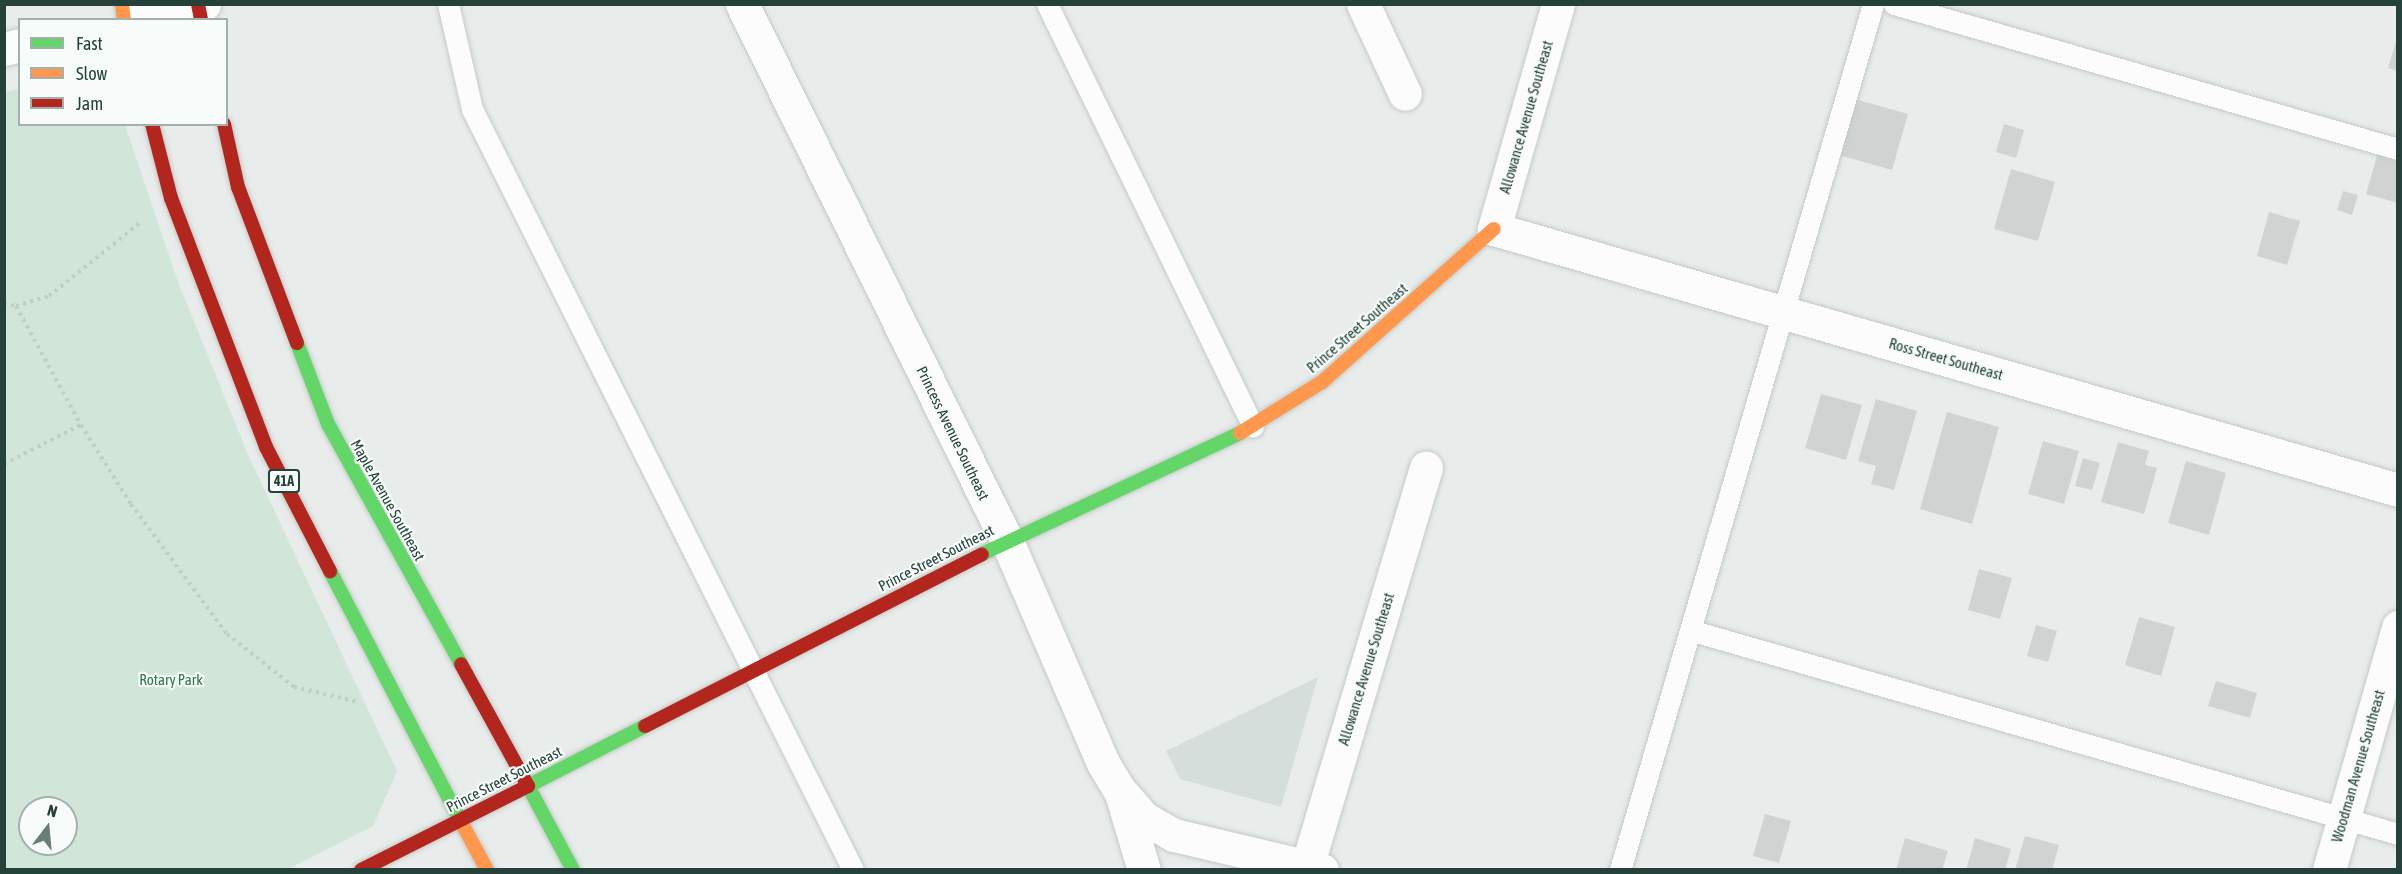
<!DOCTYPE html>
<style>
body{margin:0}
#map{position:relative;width:2402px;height:874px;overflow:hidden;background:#e8edeb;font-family:"Asap Condensed",sans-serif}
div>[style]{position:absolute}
.built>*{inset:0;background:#d6dedb}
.green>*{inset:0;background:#d1e6d8}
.building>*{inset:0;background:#cfd4d2}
.path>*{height:4px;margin-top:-2px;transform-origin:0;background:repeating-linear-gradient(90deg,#c3ccca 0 3px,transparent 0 7.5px)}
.roads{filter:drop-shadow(0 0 2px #c5cac8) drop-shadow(0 0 2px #c5cac8)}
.lane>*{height:21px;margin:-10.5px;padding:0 10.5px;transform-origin:10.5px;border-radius:10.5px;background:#fcfcfc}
.street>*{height:33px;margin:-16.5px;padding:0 16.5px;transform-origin:16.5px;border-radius:16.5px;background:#fcfcfc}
.fast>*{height:14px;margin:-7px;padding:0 7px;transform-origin:7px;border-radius:7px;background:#63d668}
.slow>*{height:14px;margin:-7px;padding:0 7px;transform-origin:7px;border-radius:7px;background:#ff974d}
.jam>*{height:14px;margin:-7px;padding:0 7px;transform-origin:7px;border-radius:7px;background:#b3261e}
span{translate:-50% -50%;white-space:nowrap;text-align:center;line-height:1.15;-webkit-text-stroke:4.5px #f7fbf9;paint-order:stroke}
.shield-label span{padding:2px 4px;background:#f7fbf9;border:2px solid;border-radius:4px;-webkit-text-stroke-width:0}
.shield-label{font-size:14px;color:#24423a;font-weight:700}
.street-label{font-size:15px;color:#24423a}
.park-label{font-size:15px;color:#2d7a4b}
.frame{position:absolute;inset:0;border:6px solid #24423a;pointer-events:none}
.legend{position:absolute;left:18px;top:18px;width:210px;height:108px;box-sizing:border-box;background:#f7fbf9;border:2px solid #a3b1ad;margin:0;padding:8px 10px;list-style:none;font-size:18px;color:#24423a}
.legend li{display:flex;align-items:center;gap:12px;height:30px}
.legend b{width:30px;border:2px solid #a3b1ad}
.north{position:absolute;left:18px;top:796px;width:60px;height:60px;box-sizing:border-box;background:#f7fbf9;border:2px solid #a3b1ad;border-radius:50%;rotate:16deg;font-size:16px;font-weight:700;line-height:24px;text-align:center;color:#24423a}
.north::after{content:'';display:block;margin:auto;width:21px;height:27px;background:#697e78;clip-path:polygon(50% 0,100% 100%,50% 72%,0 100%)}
</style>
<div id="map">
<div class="built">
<i style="clip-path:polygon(1318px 677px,1281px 807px,1180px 779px,1166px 751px)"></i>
</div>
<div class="green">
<i style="clip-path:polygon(evenodd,19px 89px,20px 124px,125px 125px,178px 282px,249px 457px,397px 771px,373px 826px,288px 869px,5px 869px,4px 92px,19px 89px,30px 808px,66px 808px,66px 844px,30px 844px,30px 808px)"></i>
</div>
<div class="building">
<i style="clip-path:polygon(2397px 38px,2398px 38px,2398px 71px,2388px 68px)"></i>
<i style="clip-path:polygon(1855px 99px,1908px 114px,1892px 170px,1839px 155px)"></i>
<i style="clip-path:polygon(2004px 124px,2024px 130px,2016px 158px,1996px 152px)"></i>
<i style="clip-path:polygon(2379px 149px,2398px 154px,2398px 203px,2366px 194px)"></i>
<i style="clip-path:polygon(2011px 169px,2055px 182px,2038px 241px,1994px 229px)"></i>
<i style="clip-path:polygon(2343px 191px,2358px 195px,2352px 215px,2337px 210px)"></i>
<i style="clip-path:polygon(2269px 212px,2300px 221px,2287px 265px,2257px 256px)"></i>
<i style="clip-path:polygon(1821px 394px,1862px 405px,1846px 460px,1805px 448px)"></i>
<i style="clip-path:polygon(1876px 399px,1917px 411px,1894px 490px,1871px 484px,1876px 466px,1858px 461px)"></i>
<i style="clip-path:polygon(1947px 412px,1999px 427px,1972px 524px,1920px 509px)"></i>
<i style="clip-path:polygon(2043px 441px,2079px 451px,2064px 504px,2028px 494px)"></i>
<i style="clip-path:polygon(2118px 442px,2149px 451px,2145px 465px,2157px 468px,2144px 514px,2101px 502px)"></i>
<i style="clip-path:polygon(2083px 458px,2100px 463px,2092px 490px,2075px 486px)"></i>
<i style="clip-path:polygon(2186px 461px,2226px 473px,2209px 535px,2168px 523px)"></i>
<i style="clip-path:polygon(1979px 569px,2012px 578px,2000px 619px,1968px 610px)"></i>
<i style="clip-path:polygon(2139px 617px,2175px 627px,2161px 676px,2125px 665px)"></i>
<i style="clip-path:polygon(2036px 625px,2057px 631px,2048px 662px,2027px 656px)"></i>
<i style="clip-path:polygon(2216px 681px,2257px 693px,2250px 718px,2208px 706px)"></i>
<i style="clip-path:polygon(1765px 814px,1791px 821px,1779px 863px,1753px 856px)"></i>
<i style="clip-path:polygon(2025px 836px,2059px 845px,2052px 870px,2015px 870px)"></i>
<i style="clip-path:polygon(1905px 838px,1948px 851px,1942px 870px,1896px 870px)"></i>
<i style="clip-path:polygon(1975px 838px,2011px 849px,2005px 870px,1966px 870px)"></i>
</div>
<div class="path">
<i style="left:4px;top:303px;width:12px;rotate:14deg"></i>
<i style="left:16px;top:306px;width:34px;rotate:-17deg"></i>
<i style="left:49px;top:296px;width:118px;rotate:-38.8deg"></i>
<i style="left:16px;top:306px;width:136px;rotate:61.4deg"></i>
<i style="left:81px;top:425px;width:93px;rotate:57.7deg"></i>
<i style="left:131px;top:504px;width:162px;rotate:53.6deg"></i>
<i style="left:227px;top:634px;width:85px;rotate:38.3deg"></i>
<i style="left:294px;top:687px;width:66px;rotate:13.2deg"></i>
<i style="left:4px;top:464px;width:86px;rotate:-26.9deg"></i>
</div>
<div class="roads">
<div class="lane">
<i style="left:448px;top:4px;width:108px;rotate:77.1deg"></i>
<i style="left:472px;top:109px;width:851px;rotate:63.4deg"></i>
<i style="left:1047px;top:4px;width:470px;rotate:64deg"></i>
<i style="left:1894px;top:4px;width:524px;rotate:16.05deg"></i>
<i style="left:1693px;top:631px;width:734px;rotate:16.06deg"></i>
<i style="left:1620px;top:870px;width:902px;rotate:-73.71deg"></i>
</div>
<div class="street">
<i style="left:742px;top:4px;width:599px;rotate:63.73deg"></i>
<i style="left:1007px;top:541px;width:242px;rotate:66.6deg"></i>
<i style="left:1103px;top:763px;width:35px;rotate:59deg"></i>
<i style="left:1121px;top:793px;width:80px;rotate:73.4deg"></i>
<i style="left:1363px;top:4px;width:99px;rotate:65deg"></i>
<i style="left:1558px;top:4px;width:234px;rotate:105.9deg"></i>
<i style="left:1494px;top:229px;width:941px;rotate:16.1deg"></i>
<i style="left:136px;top:20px;width:70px;rotate:-13.2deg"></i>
<i style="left:4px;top:49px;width:16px;rotate:-14deg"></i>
<i style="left:1123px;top:794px;width:32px;rotate:49deg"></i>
<i style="left:1144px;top:818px;width:34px;rotate:30deg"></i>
<i style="left:1174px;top:835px;width:152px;rotate:13.3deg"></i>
<i style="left:1306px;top:870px;width:420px;rotate:-73.4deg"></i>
<i style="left:2329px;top:870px;width:253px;rotate:-74.1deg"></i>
</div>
<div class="fast">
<i style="left:297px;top:343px;width:87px;rotate:69.1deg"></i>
<i style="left:328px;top:424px;width:274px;rotate:61deg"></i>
<i style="left:982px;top:554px;width:285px;rotate:-25.1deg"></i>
<i style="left:330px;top:571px;width:281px;rotate:62.4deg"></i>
<i style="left:573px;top:870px;width:95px;rotate:-118.2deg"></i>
<i style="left:528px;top:786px;width:131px;rotate:-27.1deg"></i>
</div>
<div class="slow">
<i style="left:122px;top:4px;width:16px;rotate:83deg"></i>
<i style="left:1240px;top:433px;width:97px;rotate:-31.9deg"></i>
<i style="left:1322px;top:382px;width:230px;rotate:-41.7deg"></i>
<i style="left:460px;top:820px;width:57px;rotate:61.6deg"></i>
</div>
<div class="jam">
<i style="left:198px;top:4px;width:16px;rotate:79deg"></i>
<i style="left:152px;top:124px;width:76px;rotate:75.6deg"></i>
<i style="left:171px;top:198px;width:267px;rotate:69.1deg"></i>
<i style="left:266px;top:447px;width:140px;rotate:62.7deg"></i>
<i style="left:224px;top:124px;width:65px;rotate:77.5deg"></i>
<i style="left:238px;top:187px;width:167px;rotate:69.3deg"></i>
<i style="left:645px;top:726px;width:378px;rotate:-27deg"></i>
<i style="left:361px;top:870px;width:187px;rotate:-26.7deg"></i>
<i style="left:528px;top:786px;width:139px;rotate:-118.8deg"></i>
</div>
</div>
<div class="shield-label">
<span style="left:284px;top:481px">41A</span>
</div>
<div class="street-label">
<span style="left:1526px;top:117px;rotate:-74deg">Allowance Avenue Southeast</span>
<span style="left:1357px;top:328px;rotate:-41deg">Prince Street Southeast</span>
<span style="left:1946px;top:359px;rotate:16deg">Ross Street Southeast</span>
<span style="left:953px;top:433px;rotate:64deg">Princess Avenue Southeast</span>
<span style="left:388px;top:500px;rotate:61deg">Maple Avenue Southeast</span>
<span style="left:936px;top:558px;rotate:-27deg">Prince Street Southeast</span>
<span style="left:1366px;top:669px;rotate:-73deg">Allowance Avenue Southeast</span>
<span style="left:2358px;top:766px;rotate:-74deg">Woodman Avenue Southeast</span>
<span style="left:504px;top:779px;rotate:-27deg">Prince Street Southeast</span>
</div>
<div class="park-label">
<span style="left:171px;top:680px">Rotary Park</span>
</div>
<div class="frame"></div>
<ul class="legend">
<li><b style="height:8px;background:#63d668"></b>Fast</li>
<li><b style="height:8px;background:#ff974d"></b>Slow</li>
<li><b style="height:8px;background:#b3261e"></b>Jam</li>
</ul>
<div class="north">N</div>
</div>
